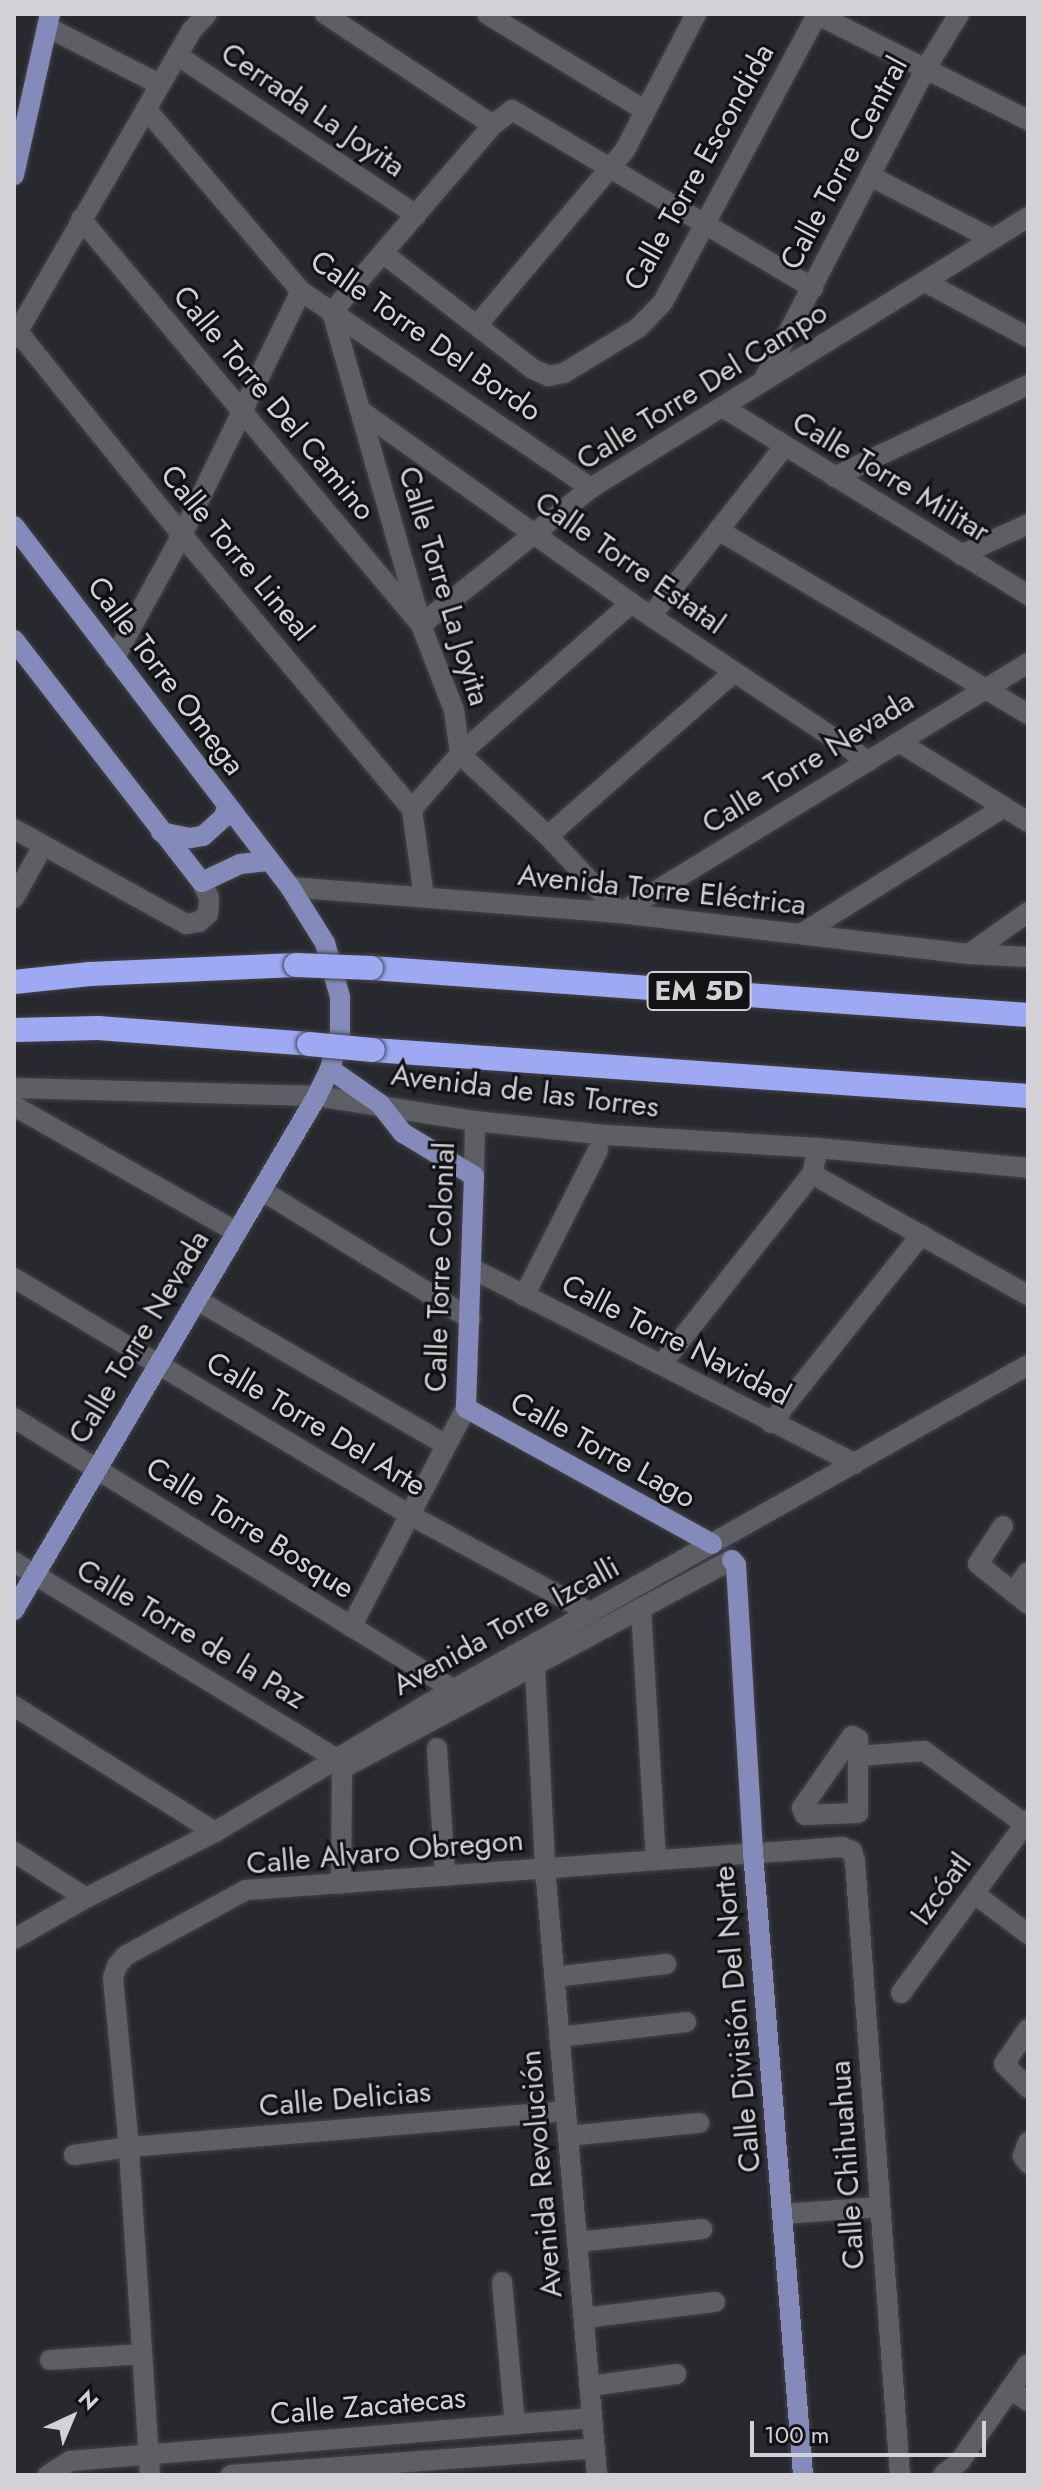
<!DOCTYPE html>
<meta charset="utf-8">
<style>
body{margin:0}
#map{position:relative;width:1042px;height:2489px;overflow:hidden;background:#28292e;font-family:Jost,sans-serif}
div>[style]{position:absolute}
.roads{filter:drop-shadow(0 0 2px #434448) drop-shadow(0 0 2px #434448)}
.minor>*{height:20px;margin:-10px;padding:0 10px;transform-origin:10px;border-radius:10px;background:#5e5f65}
.major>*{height:20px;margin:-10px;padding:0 10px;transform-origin:10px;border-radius:10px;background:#848bba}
.highway>*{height:24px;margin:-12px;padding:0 12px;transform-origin:12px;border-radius:12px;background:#9da9f3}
.bridges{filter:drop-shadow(0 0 2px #434448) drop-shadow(0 0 2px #434448)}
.highway-bridge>*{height:24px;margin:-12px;padding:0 12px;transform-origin:12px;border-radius:12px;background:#9da9f3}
span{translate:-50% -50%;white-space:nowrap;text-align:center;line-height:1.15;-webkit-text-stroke:6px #111214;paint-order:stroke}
.shield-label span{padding:2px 6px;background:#111214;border:2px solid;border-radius:6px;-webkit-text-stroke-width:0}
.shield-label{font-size:28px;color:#d2d2d6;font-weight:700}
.street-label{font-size:30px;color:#d2d2d6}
.frame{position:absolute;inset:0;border:16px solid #d2d2d6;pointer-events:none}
.north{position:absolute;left:32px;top:2377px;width:80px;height:80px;-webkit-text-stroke:6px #111214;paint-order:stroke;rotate:44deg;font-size:22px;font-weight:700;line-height:32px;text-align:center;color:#d2d2d6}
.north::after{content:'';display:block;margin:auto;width:28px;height:36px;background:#d2d2d6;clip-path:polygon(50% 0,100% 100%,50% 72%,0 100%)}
.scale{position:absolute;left:750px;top:2421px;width:236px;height:36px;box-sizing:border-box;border:4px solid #d2d2d6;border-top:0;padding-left:10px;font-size:24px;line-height:28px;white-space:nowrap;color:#d2d2d6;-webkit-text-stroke:6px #111214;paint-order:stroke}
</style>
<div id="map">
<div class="roads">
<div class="minor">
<i style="left:325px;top:14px;width:201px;rotate:33.5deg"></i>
<i style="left:487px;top:14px;width:186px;rotate:31.4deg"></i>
<i style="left:816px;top:14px;width:237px;rotate:26.6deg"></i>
<i style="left:47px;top:27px;width:126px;rotate:27deg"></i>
<i style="left:177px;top:55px;width:288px;rotate:33.8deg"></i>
<i style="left:146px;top:109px;width:239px;rotate:49.6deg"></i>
<i style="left:301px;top:291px;width:351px;rotate:34.2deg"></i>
<i style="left:870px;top:176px;width:137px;rotate:27.3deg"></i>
<i style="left:81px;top:219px;width:522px;rotate:50.05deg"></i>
<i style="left:384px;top:254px;width:188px;rotate:37.7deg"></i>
<i style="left:533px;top:369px;width:17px;rotate:25deg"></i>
<i style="left:548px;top:376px;width:16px;rotate:-11deg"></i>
<i style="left:564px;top:373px;width:87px;rotate:-31.3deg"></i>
<i style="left:638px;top:328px;width:36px;rotate:-46deg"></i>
<i style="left:663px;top:302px;width:326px;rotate:-61.8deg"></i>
<i style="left:925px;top:282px;width:117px;rotate:28.1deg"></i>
<i style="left:332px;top:312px;width:325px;rotate:74.1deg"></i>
<i style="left:421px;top:625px;width:91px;rotate:68.8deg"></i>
<i style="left:454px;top:710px;width:44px;rotate:82.2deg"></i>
<i style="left:460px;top:754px;width:120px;rotate:43deg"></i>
<i style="left:548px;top:836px;width:105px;rotate:46.9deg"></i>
<i style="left:620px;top:913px;width:479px;rotate:-31.5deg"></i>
<i style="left:332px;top:312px;width:247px;rotate:-49.3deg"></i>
<i style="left:493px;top:125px;width:24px;rotate:-38deg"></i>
<i style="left:512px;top:110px;width:350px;rotate:30.6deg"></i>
<i style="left:478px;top:324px;width:228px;rotate:-49.8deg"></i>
<i style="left:625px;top:150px;width:153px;rotate:-62.4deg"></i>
<i style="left:18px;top:332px;width:261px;rotate:51.1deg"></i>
<i style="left:182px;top:535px;width:358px;rotate:50deg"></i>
<i style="left:14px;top:338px;width:354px;rotate:-60deg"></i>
<i style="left:191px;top:31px;width:23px;rotate:-47deg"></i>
<i style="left:763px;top:381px;width:351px;rotate:-62.5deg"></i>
<i style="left:925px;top:70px;width:66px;rotate:-58.7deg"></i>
<i style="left:724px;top:408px;width:357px;rotate:31.6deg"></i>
<i style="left:361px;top:411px;width:331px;rotate:35.4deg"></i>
<i style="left:631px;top:603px;width:285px;rotate:33.7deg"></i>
<i style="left:834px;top:477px;width:215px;rotate:-25.4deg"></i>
<i style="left:718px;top:530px;width:360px;rotate:30.7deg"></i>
<i style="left:961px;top:555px;width:74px;rotate:-24.8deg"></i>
<i style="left:651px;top:616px;width:215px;rotate:-51.8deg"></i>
<i style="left:421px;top:625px;width:218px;rotate:-38.9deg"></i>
<i style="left:591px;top:488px;width:514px;rotate:-31.8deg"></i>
<i style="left:114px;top:659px;width:141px;rotate:-61.3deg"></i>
<i style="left:182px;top:535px;width:271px;rotate:-64deg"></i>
<i style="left:899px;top:742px;width:152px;rotate:31.8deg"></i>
<i style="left:14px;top:829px;width:196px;rotate:28.9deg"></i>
<i style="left:186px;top:924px;width:13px;rotate:-9deg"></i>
<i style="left:199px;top:922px;width:12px;rotate:-42deg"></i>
<i style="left:208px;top:914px;width:16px;rotate:-86deg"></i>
<i style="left:209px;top:898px;width:17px;rotate:-114deg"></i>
<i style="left:548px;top:836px;width:248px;rotate:-41.4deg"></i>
<i style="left:290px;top:887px;width:331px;rotate:4.5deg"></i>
<i style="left:620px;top:913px;width:351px;rotate:6.7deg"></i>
<i style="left:969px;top:954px;width:59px;rotate:2.9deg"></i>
<i style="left:424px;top:897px;width:89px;rotate:-97.8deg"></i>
<i style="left:412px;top:809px;width:73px;rotate:-48.9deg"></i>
<i style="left:460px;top:754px;width:228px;rotate:-41.4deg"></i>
<i style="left:14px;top:898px;width:60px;rotate:-60.9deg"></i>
<i style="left:801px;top:934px;width:238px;rotate:-32deg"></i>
<i style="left:969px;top:954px;width:72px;rotate:-35.4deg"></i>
<i style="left:14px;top:1088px;width:303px;rotate:1.5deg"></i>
<i style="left:317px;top:1096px;width:160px;rotate:9deg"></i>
<i style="left:475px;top:1121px;width:133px;rotate:6.1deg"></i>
<i style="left:607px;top:1135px;width:211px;rotate:3.5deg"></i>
<i style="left:818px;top:1148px;width:211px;rotate:5.4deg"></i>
<i style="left:14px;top:1106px;width:256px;rotate:29.5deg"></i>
<i style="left:812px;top:1174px;width:248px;rotate:29.3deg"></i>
<i style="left:474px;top:1176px;width:55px;rotate:-89deg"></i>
<i style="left:261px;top:1190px;width:246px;rotate:31.6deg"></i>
<i style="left:471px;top:1268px;width:431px;rotate:27deg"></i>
<i style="left:14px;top:1278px;width:462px;rotate:30.9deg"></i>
<i style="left:410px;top:1515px;width:206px;rotate:28.4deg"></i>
<i style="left:524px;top:1296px;width:164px;rotate:-63.1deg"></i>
<i style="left:197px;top:1300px;width:288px;rotate:30.2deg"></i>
<i style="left:661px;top:1365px;width:243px;rotate:-51.7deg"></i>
<i style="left:812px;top:1174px;width:27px;rotate:-77deg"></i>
<i style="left:14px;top:1418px;width:517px;rotate:31.72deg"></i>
<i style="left:771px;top:1423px;width:241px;rotate:-51.4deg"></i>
<i style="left:1003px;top:1526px;width:45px;rotate:123.3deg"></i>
<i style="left:978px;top:1564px;width:64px;rotate:38.7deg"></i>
<i style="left:14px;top:1562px;width:376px;rotate:31.4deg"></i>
<i style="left:335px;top:1758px;width:13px;rotate:58deg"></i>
<i style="left:342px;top:1769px;width:115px;rotate:90.5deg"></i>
<i style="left:1013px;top:1592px;width:25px;rotate:-53deg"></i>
<i style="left:641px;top:1608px;width:250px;rotate:86.6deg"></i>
<i style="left:351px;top:1627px;width:247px;rotate:-62.3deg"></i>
<i style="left:535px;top:1667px;width:200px;rotate:87.1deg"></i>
<i style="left:545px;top:1867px;width:610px;rotate:85.11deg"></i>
<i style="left:14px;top:1706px;width:237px;rotate:32.1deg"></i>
<i style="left:852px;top:1736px;width:7px;rotate:27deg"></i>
<i style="left:858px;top:1739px;width:74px;rotate:90deg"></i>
<i style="left:858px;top:1813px;width:53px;rotate:177.8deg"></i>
<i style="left:805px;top:1815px;width:8px;rotate:-113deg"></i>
<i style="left:802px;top:1808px;width:88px;rotate:-55.2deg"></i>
<i style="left:437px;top:1748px;width:128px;rotate:86.4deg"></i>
<i style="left:858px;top:1756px;width:66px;rotate:-4.3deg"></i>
<i style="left:924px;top:1751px;width:125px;rotate:35.9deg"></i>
<i style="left:349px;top:1765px;width:434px;rotate:-28.2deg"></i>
<i style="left:14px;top:1852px;width:85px;rotate:32.6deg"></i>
<i style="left:976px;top:1895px;width:65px;rotate:36.9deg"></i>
<i style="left:14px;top:1939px;width:83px;rotate:-29.7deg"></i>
<i style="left:86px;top:1898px;width:145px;rotate:-27.1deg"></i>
<i style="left:215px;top:1832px;width:246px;rotate:-31deg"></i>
<i style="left:426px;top:1705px;width:691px;rotate:-29.46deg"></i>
<i style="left:554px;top:1977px;width:113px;rotate:-6.6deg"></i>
<i style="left:901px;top:1993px;width:215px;rotate:-53.7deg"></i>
<i style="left:1028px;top:2029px;width:42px;rotate:124.4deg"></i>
<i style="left:1004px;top:2064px;width:34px;rotate:45deg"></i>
<i style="left:559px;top:2037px;width:128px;rotate:-6.7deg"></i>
<i style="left:568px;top:2136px;width:132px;rotate:-5.7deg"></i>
<i style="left:1028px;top:2142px;width:15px;rotate:110deg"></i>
<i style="left:1023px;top:2156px;width:9px;rotate:54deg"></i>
<i style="left:74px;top:2155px;width:56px;rotate:-8.3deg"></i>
<i style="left:129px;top:2147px;width:437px;rotate:-4.7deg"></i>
<i style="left:783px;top:2214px;width:97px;rotate:-4.1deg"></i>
<i style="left:577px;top:2242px;width:126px;rotate:-5.9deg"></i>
<i style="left:502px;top:2282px;width:143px;rotate:84.8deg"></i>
<i style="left:584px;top:2318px;width:132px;rotate:-7deg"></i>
<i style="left:50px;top:2360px;width:92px;rotate:-3.7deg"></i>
<i style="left:590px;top:2386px;width:87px;rotate:-7.9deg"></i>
<i style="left:1010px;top:2389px;width:22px;rotate:34deg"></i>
<i style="left:48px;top:2475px;width:26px;rotate:-32deg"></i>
<i style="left:70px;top:2461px;width:524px;rotate:-4.71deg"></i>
<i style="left:150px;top:2475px;width:329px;rotate:-93.7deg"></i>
<i style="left:129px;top:2147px;width:170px;rotate:-95.4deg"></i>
<i style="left:113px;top:1978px;width:13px;rotate:-72deg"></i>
<i style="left:117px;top:1966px;width:13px;rotate:-51deg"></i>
<i style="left:125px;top:1956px;width:138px;rotate:-28.6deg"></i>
<i style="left:246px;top:1890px;width:598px;rotate:-4.13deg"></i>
<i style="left:842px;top:1847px;width:11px;rotate:22deg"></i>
<i style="left:852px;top:1851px;width:10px;rotate:73deg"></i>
<i style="left:855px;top:1861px;width:616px;rotate:85.81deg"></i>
<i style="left:231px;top:2475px;width:365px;rotate:-4.2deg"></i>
<i style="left:943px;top:2475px;width:22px;rotate:-39deg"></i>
<i style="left:960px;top:2461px;width:118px;rotate:-55deg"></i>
</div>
<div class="major">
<i style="left:14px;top:175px;width:165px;rotate:-77.4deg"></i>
<i style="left:14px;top:526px;width:454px;rotate:52.6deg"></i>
<i style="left:290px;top:887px;width:66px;rotate:58deg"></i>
<i style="left:325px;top:943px;width:56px;rotate:74.5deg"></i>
<i style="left:340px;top:997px;width:35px;rotate:90deg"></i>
<i style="left:340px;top:1032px;width:38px;rotate:105deg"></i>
<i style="left:330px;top:1069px;width:30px;rotate:116deg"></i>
<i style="left:317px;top:1096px;width:597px;rotate:120.52deg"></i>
<i style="left:14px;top:640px;width:306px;rotate:52.2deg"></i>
<i style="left:202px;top:882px;width:42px;rotate:-25.3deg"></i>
<i style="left:240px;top:864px;width:30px;rotate:-6deg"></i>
<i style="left:161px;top:832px;width:30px;rotate:12deg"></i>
<i style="left:190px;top:838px;width:13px;rotate:-9deg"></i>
<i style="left:203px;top:836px;width:27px;rotate:-42deg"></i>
<i style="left:223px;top:818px;width:13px;rotate:-67deg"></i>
<i style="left:330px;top:1069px;width:61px;rotate:35deg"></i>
<i style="left:380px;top:1104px;width:37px;rotate:52deg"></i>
<i style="left:403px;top:1133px;width:83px;rotate:31.2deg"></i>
<i style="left:474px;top:1176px;width:232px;rotate:92deg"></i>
<i style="left:466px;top:1408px;width:281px;rotate:28.9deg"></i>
<i style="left:732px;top:1560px;width:6px;rotate:51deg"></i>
<i style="left:736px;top:1565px;width:288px;rotate:86.6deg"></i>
<i style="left:753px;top:1852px;width:625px;rotate:85.41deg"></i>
</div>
<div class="highway">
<i style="left:371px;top:968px;width:659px;rotate:4.09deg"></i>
<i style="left:14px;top:982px;width:76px;rotate:-6deg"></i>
<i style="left:90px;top:974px;width:206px;rotate:-2.5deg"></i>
<i style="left:14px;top:1030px;width:84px;rotate:-1.4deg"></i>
<i style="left:98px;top:1028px;width:212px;rotate:4.3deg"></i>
<i style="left:373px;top:1050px;width:657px;rotate:4.02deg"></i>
</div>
</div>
<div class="bridges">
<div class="highway-bridge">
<i style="left:296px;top:965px;width:75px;rotate:2.3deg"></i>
<i style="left:309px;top:1044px;width:64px;rotate:5.4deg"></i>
</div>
</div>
<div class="shield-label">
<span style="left:699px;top:991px">EM 5D</span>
</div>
<div class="street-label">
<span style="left:313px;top:110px;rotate:34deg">Cerrada La Joyita</span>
<span style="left:844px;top:163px;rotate:-62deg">Calle Torre Central</span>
<span style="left:699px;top:167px;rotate:-61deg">Calle Torre Escondida</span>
<span style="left:426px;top:336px;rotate:35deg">Calle Torre Del Bordo</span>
<span style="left:702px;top:386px;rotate:-32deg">Calle Torre Del Campo</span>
<span style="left:274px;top:403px;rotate:50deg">Calle Torre Del Camino</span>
<span style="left:891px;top:477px;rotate:31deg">Calle Torre Militar</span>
<span style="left:237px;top:553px;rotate:50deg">Calle Torre Lineal</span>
<span style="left:630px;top:563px;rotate:35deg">Calle Torre Estatal</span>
<span style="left:444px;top:586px;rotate:73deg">Calle Torre La Joyita</span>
<span style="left:166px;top:676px;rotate:53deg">Calle Torre Omega</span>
<span style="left:808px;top:762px;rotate:-32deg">Calle Torre Nevada</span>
<span style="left:662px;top:890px;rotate:6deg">Avenida Torre Eléctrica</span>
<span style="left:525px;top:1091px;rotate:7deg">Avenida de las Torres</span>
<span style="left:440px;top:1267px;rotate:-88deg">Calle Torre Colonial</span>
<span style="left:139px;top:1337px;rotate:-59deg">Calle Torre Nevada</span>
<span style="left:676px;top:1340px;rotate:27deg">Calle Torre Navidad</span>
<span style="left:316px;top:1424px;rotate:31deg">Calle Torre Del Arte</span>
<span style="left:603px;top:1450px;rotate:29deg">Calle Torre Lago</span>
<span style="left:250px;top:1528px;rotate:32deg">Calle Torre Bosque</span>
<span style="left:506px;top:1626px;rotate:-29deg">Avenida Torre Izcalli</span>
<span style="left:191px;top:1634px;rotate:31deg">Calle Torre de la Paz</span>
<span style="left:385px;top:1852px;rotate:-5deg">Calle Alvaro Obregon</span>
<span style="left:941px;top:1889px;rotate:-54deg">Izcóatl</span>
<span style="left:737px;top:2019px;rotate:-95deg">Calle División Del Norte</span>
<span style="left:345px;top:2099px;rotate:-5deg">Calle Delicias</span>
<span style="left:847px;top:2165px;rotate:-94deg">Calle Chihuahua</span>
<span style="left:541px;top:2174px;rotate:-95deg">Avenida Revolución</span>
<span style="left:368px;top:2406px;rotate:-5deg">Calle Zacatecas</span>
</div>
<div class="frame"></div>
<div class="north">N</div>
<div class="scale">100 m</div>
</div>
